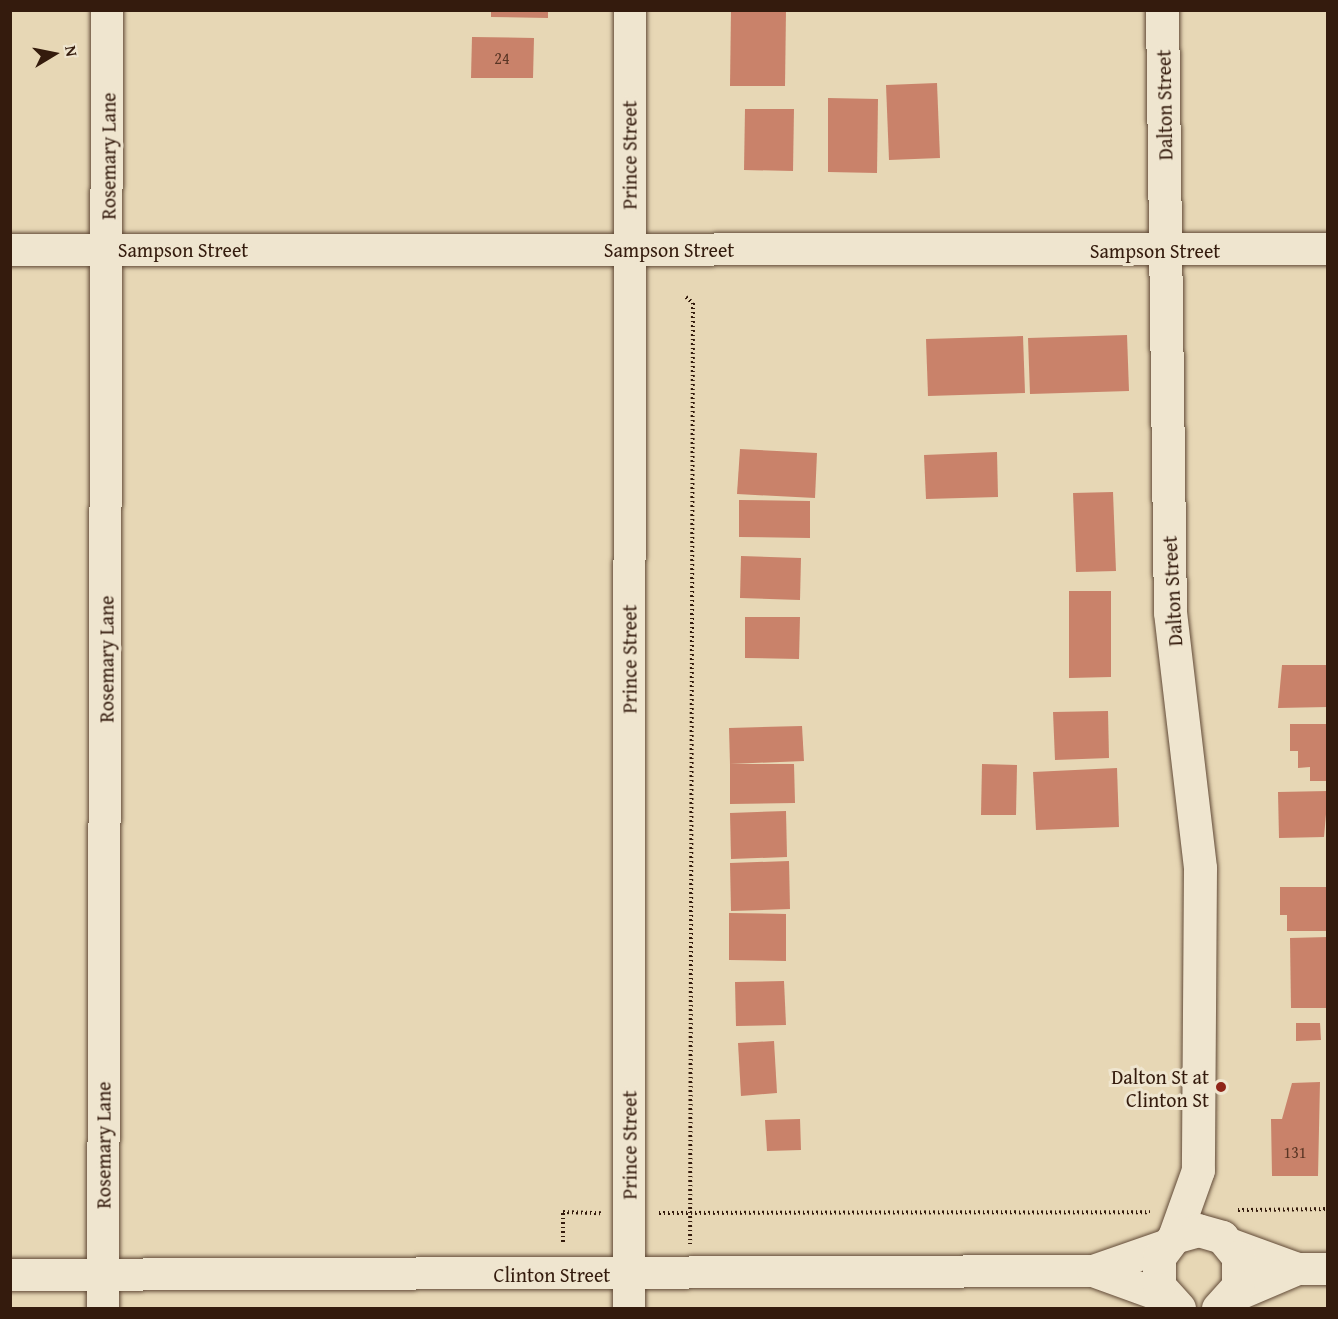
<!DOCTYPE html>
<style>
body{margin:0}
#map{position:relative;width:1338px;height:1319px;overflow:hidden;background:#e7d7b5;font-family:"Gentium Book Plus",serif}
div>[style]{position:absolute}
.building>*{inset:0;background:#c9826a}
.path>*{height:4px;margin-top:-2px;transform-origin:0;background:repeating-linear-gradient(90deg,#341b0d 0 1.5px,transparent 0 4.5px)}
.roads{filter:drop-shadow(0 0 2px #614a37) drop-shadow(0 0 2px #614a37)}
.minor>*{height:32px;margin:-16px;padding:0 16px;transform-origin:16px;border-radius:16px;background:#efe5cf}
.secondary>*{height:33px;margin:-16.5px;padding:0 16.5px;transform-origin:16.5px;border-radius:16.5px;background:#efe5cf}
.dots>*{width:16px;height:16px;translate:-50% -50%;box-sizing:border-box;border:3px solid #efe5cf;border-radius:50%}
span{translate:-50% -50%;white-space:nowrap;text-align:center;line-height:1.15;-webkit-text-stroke:6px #efe5cf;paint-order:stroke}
.number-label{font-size:16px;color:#593524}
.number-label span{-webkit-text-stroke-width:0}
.street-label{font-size:20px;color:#341b0d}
.poi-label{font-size:20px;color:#341b0d}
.right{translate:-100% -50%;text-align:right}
.frame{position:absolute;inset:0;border:12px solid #341b0d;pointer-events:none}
.north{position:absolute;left:24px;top:24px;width:60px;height:60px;-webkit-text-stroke:4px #efe5cf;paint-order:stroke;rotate:80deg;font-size:16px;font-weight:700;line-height:24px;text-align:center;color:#341b0d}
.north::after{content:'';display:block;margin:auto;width:21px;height:27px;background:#341b0d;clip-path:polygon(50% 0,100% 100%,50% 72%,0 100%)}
</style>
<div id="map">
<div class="building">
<i style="clip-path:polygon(491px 10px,548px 10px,548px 18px,491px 17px)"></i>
<i style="clip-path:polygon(731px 10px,786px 10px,785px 86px,730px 86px)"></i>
<i style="clip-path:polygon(472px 37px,534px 38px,533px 78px,471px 78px)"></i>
<i style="clip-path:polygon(937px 83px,940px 158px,889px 160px,886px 85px)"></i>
<i style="clip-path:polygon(828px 98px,878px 99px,877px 173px,828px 172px)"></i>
<i style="clip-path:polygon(745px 109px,794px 109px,793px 171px,744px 170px)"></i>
<i style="clip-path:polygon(1127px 335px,1129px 391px,1030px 394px,1028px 338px)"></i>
<i style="clip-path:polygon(1023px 336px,1025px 393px,928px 396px,926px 339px)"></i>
<i style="clip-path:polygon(740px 449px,817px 453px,815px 498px,737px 494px)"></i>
<i style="clip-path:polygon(997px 452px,998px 497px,926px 499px,924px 455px)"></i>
<i style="clip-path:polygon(1113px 492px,1116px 571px,1076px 572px,1073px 493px)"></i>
<i style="clip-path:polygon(739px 500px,810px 501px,810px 538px,739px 537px)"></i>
<i style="clip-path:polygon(741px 556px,801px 558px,800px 600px,740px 598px)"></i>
<i style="clip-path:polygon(1069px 591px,1111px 591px,1111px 677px,1069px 678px)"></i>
<i style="clip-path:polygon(745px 617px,800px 617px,799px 659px,745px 658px)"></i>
<i style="clip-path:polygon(1282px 665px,1328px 665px,1328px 707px,1278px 708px)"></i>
<i style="clip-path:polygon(1108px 711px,1109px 758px,1055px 760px,1053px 712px)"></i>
<i style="clip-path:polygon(1290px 724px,1328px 724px,1328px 781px,1310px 781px,1310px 767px,1298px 768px,1298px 751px,1290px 751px)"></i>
<i style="clip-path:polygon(802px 726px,804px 761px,730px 764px,729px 728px)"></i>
<i style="clip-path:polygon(730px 764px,794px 764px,795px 803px,730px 804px)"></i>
<i style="clip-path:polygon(982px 764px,1017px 765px,1016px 815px,981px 815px)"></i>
<i style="clip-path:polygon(1117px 768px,1119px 827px,1036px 830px,1033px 772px)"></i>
<i style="clip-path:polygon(1328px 791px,1324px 837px,1279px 838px,1278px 792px)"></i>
<i style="clip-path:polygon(786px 811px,787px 857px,731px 859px,730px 813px)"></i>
<i style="clip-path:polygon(789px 861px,790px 909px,731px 911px,730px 863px)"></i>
<i style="clip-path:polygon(1280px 887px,1328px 887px,1328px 931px,1287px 931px,1287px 915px,1280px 915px)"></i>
<i style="clip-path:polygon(729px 913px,786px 914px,786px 961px,729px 960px)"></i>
<i style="clip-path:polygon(1328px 937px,1328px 1008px,1291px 1008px,1290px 938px)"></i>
<i style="clip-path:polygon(784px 981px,786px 1025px,736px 1026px,735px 982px)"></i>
<i style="clip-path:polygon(1296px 1023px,1320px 1023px,1321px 1040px,1296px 1041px)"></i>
<i style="clip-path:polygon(774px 1041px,777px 1093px,741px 1096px,738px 1043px)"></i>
<i style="clip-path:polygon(1320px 1082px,1318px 1176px,1272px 1176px,1271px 1119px,1282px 1119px,1292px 1083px)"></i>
<i style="clip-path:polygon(800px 1119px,801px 1150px,767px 1151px,765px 1120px)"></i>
</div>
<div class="path">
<i style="left:686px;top:297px;width:9px;rotate:41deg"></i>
<i style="left:693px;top:303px;width:941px;rotate:90.18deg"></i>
<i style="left:1238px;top:1210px;width:90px;rotate:-0.6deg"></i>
<i style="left:659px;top:1213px;width:491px;rotate:-0.1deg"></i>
<i style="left:563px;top:1242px;width:30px;rotate:-90deg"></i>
<i style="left:563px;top:1212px;width:38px;rotate:2deg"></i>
</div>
<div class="roads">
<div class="minor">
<i style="left:10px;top:250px;width:1318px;rotate:-0.04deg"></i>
<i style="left:1232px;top:1245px;width:70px;rotate:20deg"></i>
<i style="left:1298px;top:1269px;width:30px"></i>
<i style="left:1093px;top:1271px;width:77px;rotate:19.9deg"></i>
<i style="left:10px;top:1275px;width:1083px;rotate:-0.21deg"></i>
<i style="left:1093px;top:1271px;width:76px;rotate:-19.1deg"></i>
<i style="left:1232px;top:1297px;width:72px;rotate:-23deg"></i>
<i style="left:103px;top:1308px;width:1298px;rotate:-89.82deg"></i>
<i style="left:629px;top:1308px;width:1298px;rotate:-89.96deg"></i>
</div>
<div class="secondary">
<i style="left:1162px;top:10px;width:602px;rotate:89.24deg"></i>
<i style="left:1170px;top:612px;width:258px;rotate:83.3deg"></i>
<i style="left:1200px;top:868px;width:302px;rotate:90.4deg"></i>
<i style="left:1198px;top:1170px;width:71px;rotate:109.7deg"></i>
<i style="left:1179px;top:1308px;width:30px;rotate:-132deg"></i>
<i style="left:1159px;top:1286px;width:29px;rotate:-90deg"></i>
<i style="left:1159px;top:1257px;width:25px;rotate:-53deg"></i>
<i style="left:1174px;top:1237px;width:25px;rotate:-16deg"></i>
<i style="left:1198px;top:1230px;width:25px;rotate:16deg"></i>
<i style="left:1222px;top:1237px;width:26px;rotate:51deg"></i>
<i style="left:1238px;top:1257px;width:29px;rotate:90deg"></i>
<i style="left:1238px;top:1286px;width:30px;rotate:132deg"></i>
</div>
</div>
<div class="dots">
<i style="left:1221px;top:1087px;background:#8f2418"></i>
</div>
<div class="number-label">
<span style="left:502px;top:58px">24</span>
<span style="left:1295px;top:1152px">131</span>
</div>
<div class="street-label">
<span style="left:1164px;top:105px;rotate:-91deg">Dalton Street</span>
<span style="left:629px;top:155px;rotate:-90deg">Prince Street</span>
<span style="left:108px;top:156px;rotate:-90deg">Rosemary Lane</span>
<span style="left:183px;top:249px">Sampson Street</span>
<span style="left:669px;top:249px">Sampson Street</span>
<span style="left:1155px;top:250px">Sampson Street</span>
<span style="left:1172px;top:591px;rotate:-93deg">Dalton Street</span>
<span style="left:106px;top:659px;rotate:-90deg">Rosemary Lane</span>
<span style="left:629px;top:659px;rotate:-90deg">Prince Street</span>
<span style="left:103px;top:1145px;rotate:-90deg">Rosemary Lane</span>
<span style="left:629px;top:1145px;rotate:-90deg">Prince Street</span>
<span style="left:552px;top:1274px">Clinton Street</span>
</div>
<div class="poi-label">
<span class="right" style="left:1209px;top:1088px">Dalton St at<br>Clinton St</span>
</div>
<div class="frame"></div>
<div class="north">N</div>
</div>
